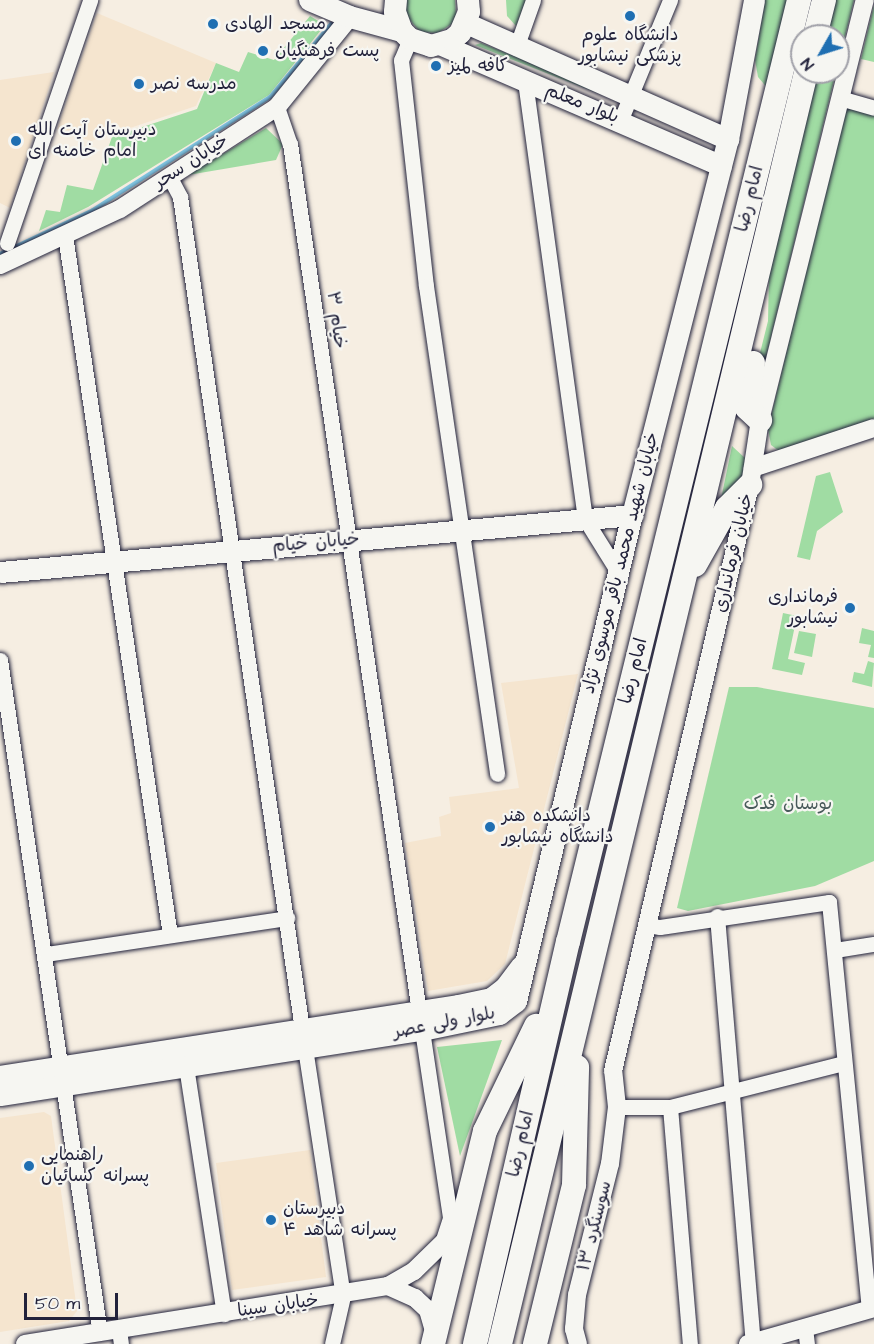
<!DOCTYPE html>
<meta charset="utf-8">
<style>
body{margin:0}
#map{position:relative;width:874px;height:1344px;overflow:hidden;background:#f6eee2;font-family:"Architects Daughter","Playpen Sans Arabic",sans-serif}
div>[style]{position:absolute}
.built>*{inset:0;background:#f5e5cf}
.green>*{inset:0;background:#a0dca3}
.stream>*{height:4px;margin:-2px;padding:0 2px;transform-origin:2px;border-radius:2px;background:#82c8e4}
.roads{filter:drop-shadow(0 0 2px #22223b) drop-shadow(0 0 2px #22223b)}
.minor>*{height:15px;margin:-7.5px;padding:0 7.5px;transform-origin:7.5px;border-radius:7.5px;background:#f6f6f2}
.tertiary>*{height:18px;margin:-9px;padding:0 9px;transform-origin:9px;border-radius:9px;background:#f6f6f2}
.secondary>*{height:21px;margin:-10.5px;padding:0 10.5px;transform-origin:10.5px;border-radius:10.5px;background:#f6f6f2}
.primary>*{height:22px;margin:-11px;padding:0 11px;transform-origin:11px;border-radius:11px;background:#f6f6f2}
.trunk>*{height:24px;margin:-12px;padding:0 12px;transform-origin:12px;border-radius:12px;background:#f6f6f2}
.dots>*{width:16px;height:16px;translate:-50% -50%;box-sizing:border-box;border:3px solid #f6f6f2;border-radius:50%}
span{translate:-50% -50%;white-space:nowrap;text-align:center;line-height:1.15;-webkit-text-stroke:4.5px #f6f6f2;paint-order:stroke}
.poi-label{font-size:18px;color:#22223b}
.left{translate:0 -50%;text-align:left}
.right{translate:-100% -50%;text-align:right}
.street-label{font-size:18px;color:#22223b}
.park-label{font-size:18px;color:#485a5a}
.north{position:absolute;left:790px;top:24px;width:60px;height:60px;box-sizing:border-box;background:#f6f6f2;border:2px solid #a1a1a9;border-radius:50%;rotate:231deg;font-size:16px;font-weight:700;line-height:24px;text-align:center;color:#22223b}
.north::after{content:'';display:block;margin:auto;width:21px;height:27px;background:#1f6fb2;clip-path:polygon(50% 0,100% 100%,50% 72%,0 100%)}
.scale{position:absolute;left:24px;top:1293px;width:94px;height:27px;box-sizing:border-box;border:3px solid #22223b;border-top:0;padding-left:8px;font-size:18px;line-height:21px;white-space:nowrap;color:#22223b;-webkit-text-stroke:4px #f6f6f2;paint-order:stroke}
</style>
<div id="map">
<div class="built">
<i style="clip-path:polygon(97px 13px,216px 63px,196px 106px,91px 141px,57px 129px)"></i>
<i style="clip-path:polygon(54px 72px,10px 208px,0 203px,0 80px)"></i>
<i style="clip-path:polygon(578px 674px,505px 964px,487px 981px,428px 991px,405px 843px,441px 836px,439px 817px,451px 813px,449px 797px,519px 788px,501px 683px)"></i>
<i style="clip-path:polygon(44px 1112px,51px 1116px,77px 1311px,69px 1321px,0 1332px,0 1118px)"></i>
<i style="clip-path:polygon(310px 1150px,326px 1277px,232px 1290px,216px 1163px)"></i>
</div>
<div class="green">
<i style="clip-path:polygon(406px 0,455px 0,456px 14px,453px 23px,438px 33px,420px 32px,405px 14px)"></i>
<i style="clip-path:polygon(506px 0,526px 0,516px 26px,507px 16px)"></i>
<i style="clip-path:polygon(765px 0,789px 0,769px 90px,758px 77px,755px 60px)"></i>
<i style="clip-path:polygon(835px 0,854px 0,838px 65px,838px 36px,826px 36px)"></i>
<i style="clip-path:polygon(874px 5px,874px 62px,861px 59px)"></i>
<i style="clip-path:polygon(310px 16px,325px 25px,269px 95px,88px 207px,39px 231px,46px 210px,60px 212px,67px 185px,93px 190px,112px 137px,197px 109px,216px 63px,239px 72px,248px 52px,274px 60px)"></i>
<i style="clip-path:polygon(481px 43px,611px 94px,615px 100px,475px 45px)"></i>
<i style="clip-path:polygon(817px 72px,836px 72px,759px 386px,752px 385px,768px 321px,769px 273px)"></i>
<i style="clip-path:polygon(845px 107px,874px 114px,874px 420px,779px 451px,771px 445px,768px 429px)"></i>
<i style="clip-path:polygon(266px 128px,283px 144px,276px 160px,188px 175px)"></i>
<i style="clip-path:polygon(732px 446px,745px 458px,742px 479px,720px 504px)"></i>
<i style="clip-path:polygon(830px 472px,843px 512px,817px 531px,810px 560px,797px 557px,816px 476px)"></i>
<i style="clip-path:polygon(783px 613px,797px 616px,788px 659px,805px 663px,802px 675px,772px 669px)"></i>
<i style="clip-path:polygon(862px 628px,874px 631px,874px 658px,868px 657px,871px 645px,859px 643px)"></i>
<i style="clip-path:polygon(799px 631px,816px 634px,812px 657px,794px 653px)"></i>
<i style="clip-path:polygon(868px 661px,874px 663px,872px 687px,852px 682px,854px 672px,864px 674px)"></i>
<i style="clip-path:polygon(729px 687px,757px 687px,874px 708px,874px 861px,815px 886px,688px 911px,677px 908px)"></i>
<i style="clip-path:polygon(502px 1040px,460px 1156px,437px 1047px)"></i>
</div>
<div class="stream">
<i style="left:0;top:254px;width:103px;rotate:-25.3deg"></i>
<i style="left:93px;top:210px;width:210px;rotate:-32.6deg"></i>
<i style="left:270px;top:97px;width:95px;rotate:-50.1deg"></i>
</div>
<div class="roads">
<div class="minor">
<i style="left:410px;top:39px;width:23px;rotate:113deg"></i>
<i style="left:401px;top:60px;width:227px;rotate:83.7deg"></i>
<i style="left:426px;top:286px;width:493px;rotate:81.7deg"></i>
<i style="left:516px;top:48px;width:51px;rotate:-70.5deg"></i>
<i style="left:525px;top:81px;width:442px;rotate:82.2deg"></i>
<i style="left:585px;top:519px;width:62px;rotate:58.1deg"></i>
<i style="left:840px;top:98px;width:35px;rotate:16deg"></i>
<i style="left:277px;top:107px;width:39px;rotate:71deg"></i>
<i style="left:290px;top:144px;width:877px;rotate:81.54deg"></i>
<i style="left:621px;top:119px;width:129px;rotate:-67.6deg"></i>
<i style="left:169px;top:176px;width:24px;rotate:62deg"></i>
<i style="left:180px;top:197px;width:841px;rotate:81.66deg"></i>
<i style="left:65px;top:235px;width:708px;rotate:81.47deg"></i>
<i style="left:7px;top:243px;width:257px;rotate:-71.1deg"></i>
<i style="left:0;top:660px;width:680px;rotate:81.55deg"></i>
<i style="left:717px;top:916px;width:429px;rotate:85.2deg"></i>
<i style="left:647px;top:925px;width:13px;rotate:9deg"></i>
<i style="left:660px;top:927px;width:171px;rotate:-8.4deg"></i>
<i style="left:829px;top:902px;width:409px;rotate:84.4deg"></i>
<i style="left:835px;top:950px;width:39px;rotate:-9deg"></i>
<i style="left:46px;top:954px;width:244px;rotate:-8.5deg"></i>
<i style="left:422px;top:1030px;width:190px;rotate:81.5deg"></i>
<i style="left:450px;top:1218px;width:25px;rotate:108deg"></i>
<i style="left:305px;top:1048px;width:251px;rotate:81.3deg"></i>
<i style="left:343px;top:1296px;width:49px;rotate:102.9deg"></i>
<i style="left:186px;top:1066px;width:251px;rotate:81.3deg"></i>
<i style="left:617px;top:1107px;width:53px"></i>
<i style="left:670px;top:1107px;width:179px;rotate:-14.2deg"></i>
<i style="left:670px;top:1107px;width:238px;rotate:85.2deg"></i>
<i style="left:805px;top:1328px;width:16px;rotate:83deg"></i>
<i style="left:119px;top:1330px;width:14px;rotate:82deg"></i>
</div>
<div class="tertiary">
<i style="left:0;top:265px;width:132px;rotate:-25deg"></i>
<i style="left:120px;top:209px;width:187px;rotate:-33deg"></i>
<i style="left:277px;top:107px;width:116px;rotate:-51deg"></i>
<i style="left:753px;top:468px;width:127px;rotate:-18.3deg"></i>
<i style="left:388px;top:1286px;width:30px;rotate:24deg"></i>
<i style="left:415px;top:1298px;width:18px;rotate:43deg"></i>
<i style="left:428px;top:1310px;width:26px;rotate:74deg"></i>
<i style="left:25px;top:1344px;width:368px;rotate:-9.1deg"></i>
<i style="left:388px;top:1286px;width:30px;rotate:-30deg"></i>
<i style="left:414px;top:1271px;width:66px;rotate:-44.4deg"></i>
<i style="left:578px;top:1344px;width:16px;rotate:-105deg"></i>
<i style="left:574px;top:1329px;width:34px;rotate:-85deg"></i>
<i style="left:577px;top:1295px;width:135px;rotate:-75.9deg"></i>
<i style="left:610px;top:1164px;width:57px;rotate:-83deg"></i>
<i style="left:617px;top:1107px;width:36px;rotate:-96deg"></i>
<i style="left:613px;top:1071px;width:602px;rotate:-76.84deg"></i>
<i style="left:750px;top:485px;width:66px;rotate:-81.3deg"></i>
<i style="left:760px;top:420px;width:433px;rotate:-76deg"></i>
<i style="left:748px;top:1344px;width:131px;rotate:-15.9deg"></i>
</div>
<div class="secondary">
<i style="left:466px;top:23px;width:287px;rotate:23.9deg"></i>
<i style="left:442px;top:45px;width:304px;rotate:23.4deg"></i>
<i style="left:0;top:572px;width:635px;rotate:-5.15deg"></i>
<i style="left:0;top:1076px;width:463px;rotate:-8.8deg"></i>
<i style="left:458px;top:1005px;width:34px;rotate:-12deg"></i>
<i style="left:491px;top:998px;width:18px;rotate:-38deg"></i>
<i style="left:505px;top:987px;width:26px;rotate:-53deg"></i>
<i style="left:0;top:1095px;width:427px;rotate:-8.8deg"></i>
<i style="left:422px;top:1030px;width:79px;rotate:-11.7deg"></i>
<i style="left:499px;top:1014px;width:21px;rotate:-37deg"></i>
<i style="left:516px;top:1001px;width:500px;rotate:-76.6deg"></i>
<i style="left:632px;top:515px;width:388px;rotate:-75.7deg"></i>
<i style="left:728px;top:139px;width:141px;rotate:-79.4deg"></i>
</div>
<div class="primary">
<i style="left:310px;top:0;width:43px;rotate:23deg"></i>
<i style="left:350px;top:17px;width:54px;rotate:15.1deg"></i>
<i style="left:396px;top:0;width:12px;rotate:95deg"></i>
<i style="left:395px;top:12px;width:20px;rotate:70deg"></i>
<i style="left:402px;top:31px;width:11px;rotate:45deg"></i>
<i style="left:410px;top:39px;width:22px;rotate:18deg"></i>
<i style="left:431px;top:46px;width:22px;rotate:-16deg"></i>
<i style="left:452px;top:40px;width:11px;rotate:-41deg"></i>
<i style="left:460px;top:33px;width:23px;rotate:-67deg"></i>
<i style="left:469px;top:12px;width:12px;rotate:-95deg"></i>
</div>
<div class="trunk">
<i style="left:815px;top:36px;width:37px;rotate:-76deg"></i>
<i style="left:753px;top:363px;width:45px;rotate:97.6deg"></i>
<i style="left:747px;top:408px;width:18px;rotate:43deg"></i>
<i style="left:695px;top:565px;width:65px;rotate:-60.7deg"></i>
<i style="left:727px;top:508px;width:33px;rotate:-45deg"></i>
<i style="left:433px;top:1344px;width:219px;rotate:-76.3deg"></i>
<i style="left:485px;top:1131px;width:117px;rotate:-64.1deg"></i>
<i style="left:475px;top:1344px;width:413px;rotate:-77deg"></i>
<i style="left:568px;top:942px;width:970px;rotate:-76.22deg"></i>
<i style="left:500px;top:1344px;width:1308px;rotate:-76.47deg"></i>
<i style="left:535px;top:1344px;width:164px;rotate:-76.2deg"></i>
<i style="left:574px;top:1185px;width:118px;rotate:-88.5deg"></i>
</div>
</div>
<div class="dots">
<i style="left:630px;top:16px;background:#1f6fb2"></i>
<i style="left:213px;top:24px;background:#1f6fb2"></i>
<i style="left:263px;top:51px;background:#1f6fb2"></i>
<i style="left:436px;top:66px;background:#1f6fb2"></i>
<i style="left:139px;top:84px;background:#1f6fb2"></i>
<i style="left:16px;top:141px;background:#1f6fb2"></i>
<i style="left:850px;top:608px;background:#1f6fb2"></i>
<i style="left:490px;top:827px;background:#1f6fb2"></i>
<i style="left:29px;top:1166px;background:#1f6fb2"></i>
<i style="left:271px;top:1220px;background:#1f6fb2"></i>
</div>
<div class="poi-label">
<span class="left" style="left:225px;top:24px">مسجد الهادی</span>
<span style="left:630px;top:46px">دانشگاه علوم<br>پزشکی نیشابور</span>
<span class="left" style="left:275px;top:51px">پست فرهنگیان</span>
<span class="left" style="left:448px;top:66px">کافه لمیز</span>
<span class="left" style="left:151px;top:84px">مدرسه نصر</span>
<span class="left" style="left:28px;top:141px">دبیرستان آیت الله<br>امام خامنه ای</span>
<span class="right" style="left:838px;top:608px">فرمانداری<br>نیشابور</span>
<span class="left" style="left:502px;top:827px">دانشکده هنر<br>دانشگاه نیشابور</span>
<span class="left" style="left:41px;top:1166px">راهنمایی<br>پسرانه کسائیان</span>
<span class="left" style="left:283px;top:1220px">دبیرستان<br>پسرانه شاهد ۴</span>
</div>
<div class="street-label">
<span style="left:582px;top:104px;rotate:22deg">بلوار معلم</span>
<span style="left:191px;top:162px;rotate:-33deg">خیابان سحر</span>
<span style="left:750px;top:199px;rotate:-76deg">امام رضا</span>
<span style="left:336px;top:320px;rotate:82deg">خیام ۳</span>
<span style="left:316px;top:543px;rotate:-5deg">خیابان خیام</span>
<span style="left:734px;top:553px;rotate:-77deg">خیابان فرمانداری</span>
<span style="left:621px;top:563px;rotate:-76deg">خیابان شهید محمد باقر موسوی نژاد</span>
<span style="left:634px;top:671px;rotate:-76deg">امام رضا</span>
<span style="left:444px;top:1023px;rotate:-11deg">بلوار ولی عصر</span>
<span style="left:521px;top:1144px;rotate:-77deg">امام رضا</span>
<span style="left:595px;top:1226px;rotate:-76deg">سوسنگرد ۱۳</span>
<span style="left:278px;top:1306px;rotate:-8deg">خیابان سینا</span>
</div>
<div class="park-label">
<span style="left:788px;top:804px">بوستان فدک</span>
</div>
<div class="north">N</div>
<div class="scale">50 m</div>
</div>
